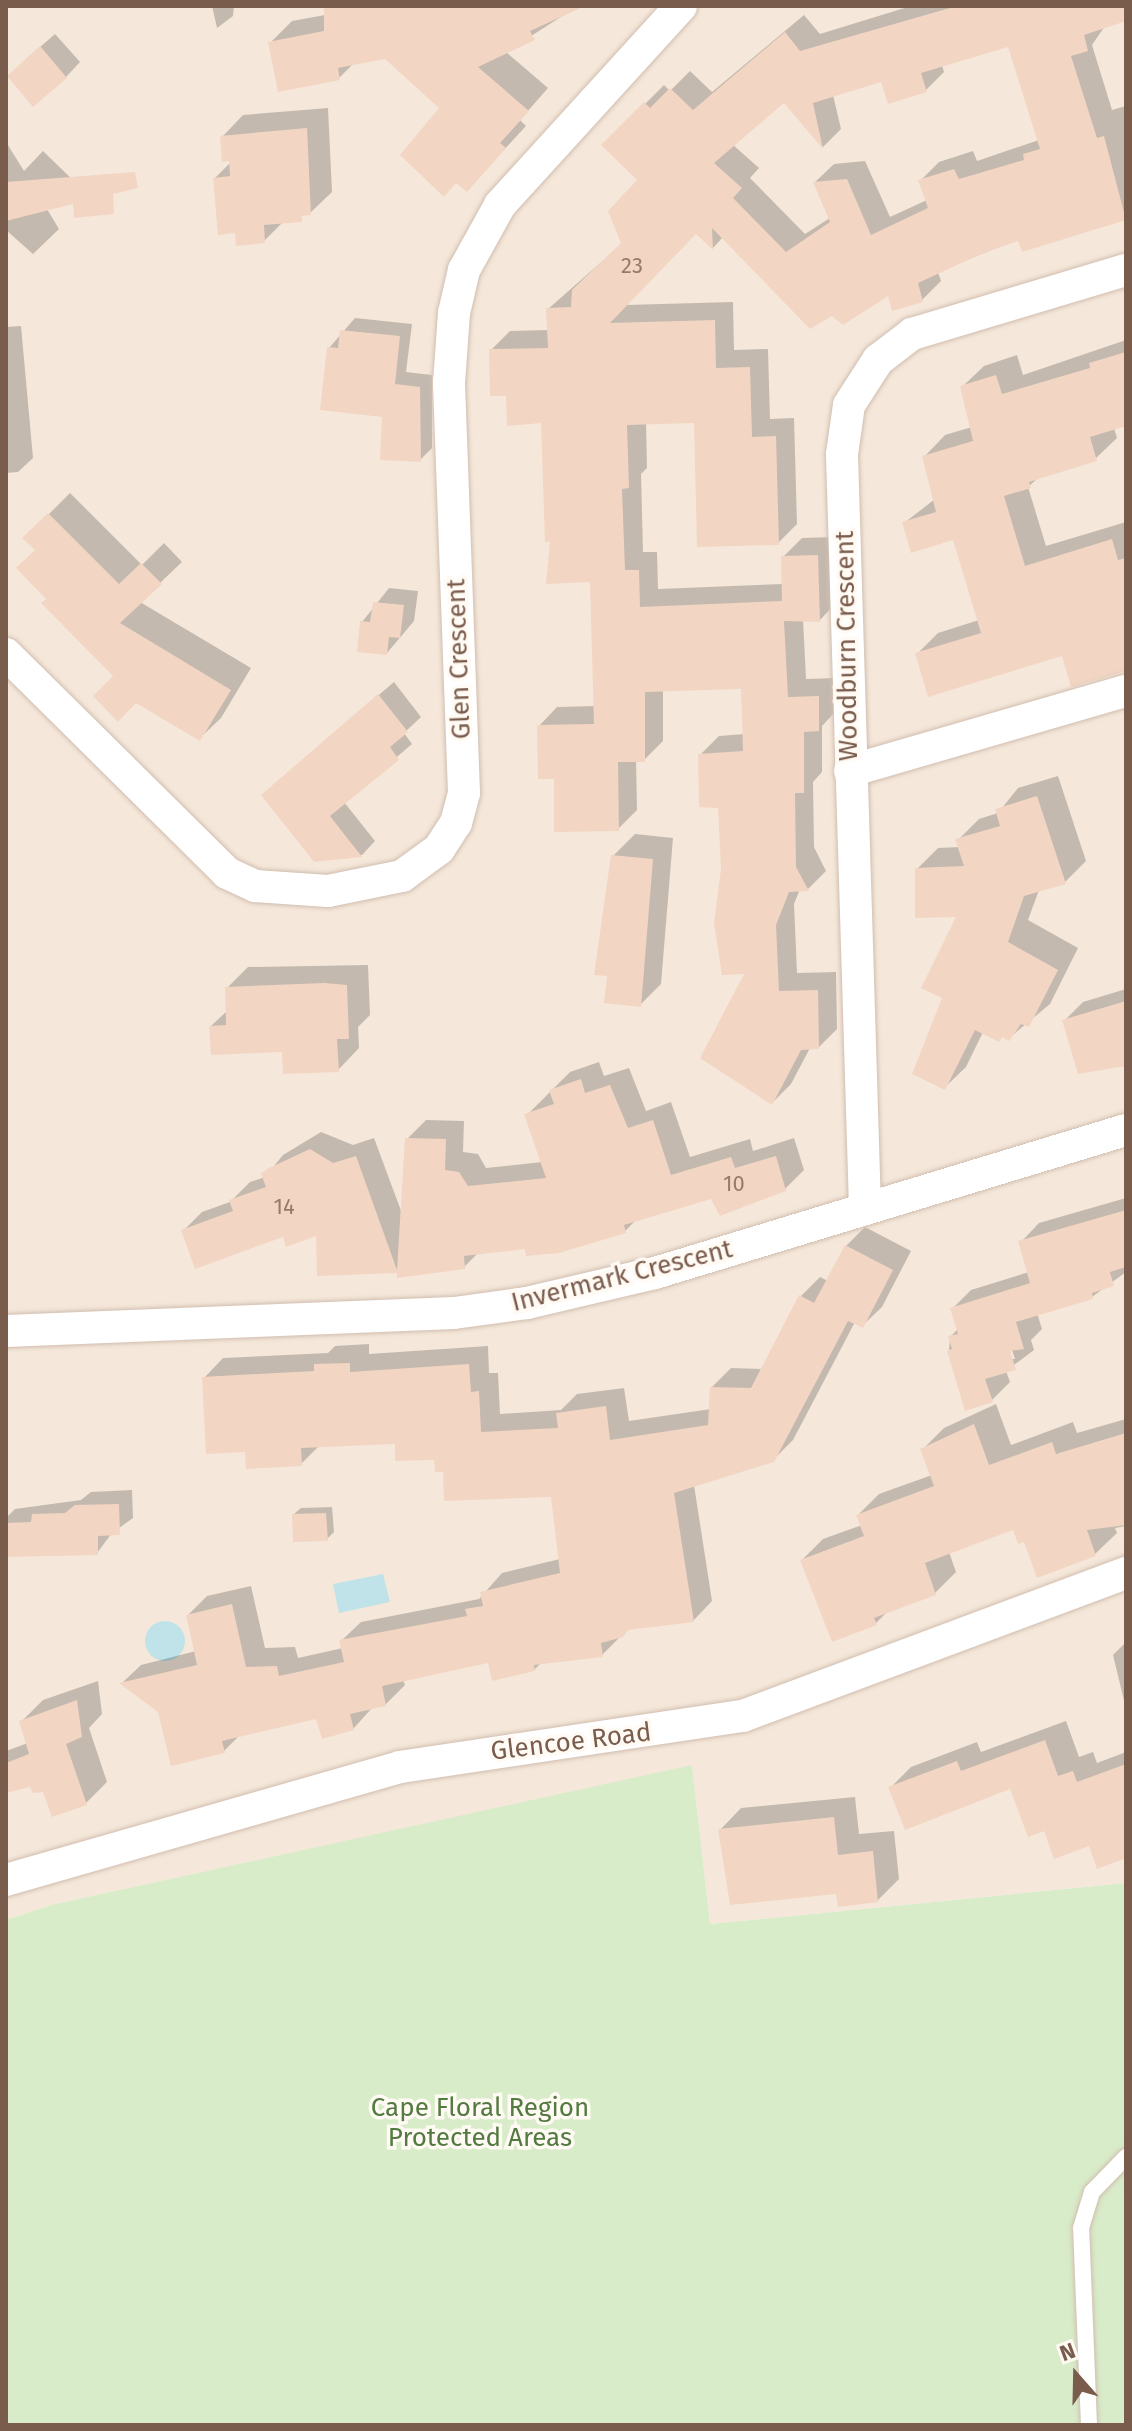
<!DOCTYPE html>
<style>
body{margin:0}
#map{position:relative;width:1132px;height:2431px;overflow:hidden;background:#fdf6ec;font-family:"Fira Sans",sans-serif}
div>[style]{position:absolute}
.residential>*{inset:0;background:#f5e8da}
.green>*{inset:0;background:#d8ecc9}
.water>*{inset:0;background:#bfe3e8}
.round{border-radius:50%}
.shadow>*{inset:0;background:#0003}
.building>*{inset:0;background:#f3d5c3}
.roads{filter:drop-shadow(0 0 2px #d1beb0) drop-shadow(0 0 2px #d1beb0)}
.service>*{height:16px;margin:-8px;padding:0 8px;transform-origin:8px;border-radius:8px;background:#fff}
.minor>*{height:32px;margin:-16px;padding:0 16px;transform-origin:16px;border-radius:16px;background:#fff}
span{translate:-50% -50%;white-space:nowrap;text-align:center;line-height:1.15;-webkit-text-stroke:7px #fffaf3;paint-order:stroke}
.number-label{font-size:22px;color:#987a6a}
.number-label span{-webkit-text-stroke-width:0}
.street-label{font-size:26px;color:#7a5c4d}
.park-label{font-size:26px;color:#537a41}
.frame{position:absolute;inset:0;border:8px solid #7a5c4d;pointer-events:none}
.north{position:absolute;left:1036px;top:2335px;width:80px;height:80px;-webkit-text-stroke:6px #fffaf3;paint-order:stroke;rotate:340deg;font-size:22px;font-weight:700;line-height:32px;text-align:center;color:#7a5c4d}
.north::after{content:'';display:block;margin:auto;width:28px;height:36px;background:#7a5c4d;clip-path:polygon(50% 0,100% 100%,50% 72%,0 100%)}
</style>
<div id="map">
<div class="residential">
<i style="clip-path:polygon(6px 6px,1126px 6px,1126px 1883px,710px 1924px,692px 1766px,51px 1905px,6px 1920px)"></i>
</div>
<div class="green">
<i style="clip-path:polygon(692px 1765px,710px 1924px,1126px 1883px,1126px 2425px,6px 2425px,6px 1920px,51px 1905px)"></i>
</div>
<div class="water">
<i style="clip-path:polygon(383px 1574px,390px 1602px,339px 1613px,333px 1584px)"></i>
<i class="round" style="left:145px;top:1621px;width:40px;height:40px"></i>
</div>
<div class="shadow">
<i style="clip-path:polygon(212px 6px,234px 6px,233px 16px,217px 28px)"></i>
<i style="clip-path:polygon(324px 6px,578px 6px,506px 52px,548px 88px,520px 120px,526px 126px,467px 190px,442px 107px,385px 57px,354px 63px,339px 78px,270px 43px,292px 21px,325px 15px)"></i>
<i style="clip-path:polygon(evenodd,911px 6px,1126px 6px,1126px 18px,1105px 26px,1092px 45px,1112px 110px,1126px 106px,1126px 218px,1023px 250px,1020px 238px,938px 272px,941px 281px,922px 300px,723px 237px,713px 248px,696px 231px,625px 305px,733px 302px,734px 350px,768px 349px,770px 419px,794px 418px,797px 524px,778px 543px,696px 421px,646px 422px,647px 468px,641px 474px,643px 552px,657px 552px,658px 589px,783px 584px,783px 557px,802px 538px,836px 537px,838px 601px,820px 620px,803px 619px,806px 679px,837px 678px,837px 710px,822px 726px,822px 772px,813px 782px,814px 847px,826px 871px,808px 889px,800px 889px,794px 904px,797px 973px,836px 972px,837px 1029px,819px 1047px,810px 1048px,791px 1084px,772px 1103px,723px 869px,719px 806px,700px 755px,719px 736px,744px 734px,743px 687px,663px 689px,663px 741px,644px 760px,636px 760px,637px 810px,618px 829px,556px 777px,539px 726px,557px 707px,595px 706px,592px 580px,552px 540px,543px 421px,508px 393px,491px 350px,510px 331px,549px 330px,548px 309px,623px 243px,640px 180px,604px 145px,664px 85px,670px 91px,690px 71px,712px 92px,804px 15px,820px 34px,911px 6px,1010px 45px,1039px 140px,977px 161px,973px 151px,939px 162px,920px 181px,927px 200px,890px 217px,865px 161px,834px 164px,815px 182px,830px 218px,805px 234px,750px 178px,759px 168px,732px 144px,784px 101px,823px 147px,841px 129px,833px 95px,883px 79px,926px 90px,944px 72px,942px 65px,1010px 45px)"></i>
<i style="clip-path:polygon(55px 34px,80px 62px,66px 77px,24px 61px)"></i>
<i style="clip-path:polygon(328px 108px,332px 192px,310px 213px,284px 221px,264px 241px,237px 231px,215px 178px,234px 159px,222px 137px,243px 115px)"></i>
<i style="clip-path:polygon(6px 142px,24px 171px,43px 151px,78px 185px,47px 209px,59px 229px,33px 254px,6px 230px)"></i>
<i style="clip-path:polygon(355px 318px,412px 324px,406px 372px,432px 375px,432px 448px,420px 460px,329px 348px)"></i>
<i style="clip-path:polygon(21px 326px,33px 458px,18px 472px,6px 473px,6px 327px)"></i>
<i style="clip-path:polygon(1126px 340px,1126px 424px,1114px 428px,1117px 438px,1095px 459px,1039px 477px,1028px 487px,1046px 546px,1126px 522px,1126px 664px,1064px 654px,917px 654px,938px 633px,979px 620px,954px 537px,904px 523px,935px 499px,924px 457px,945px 435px,972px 427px,962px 387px,984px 366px,1017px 355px,1023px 375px)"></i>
<i style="clip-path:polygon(70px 493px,142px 565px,164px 543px,182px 562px,140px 602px,251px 668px,221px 718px,199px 739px,116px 676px,48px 599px,37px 550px,25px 538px)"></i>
<i style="clip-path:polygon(389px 588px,418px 591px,414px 621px,387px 653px,362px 622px)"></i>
<i style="clip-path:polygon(394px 682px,421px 717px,404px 733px,412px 744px,344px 802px,375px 841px,362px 855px,315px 860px,278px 781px)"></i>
<i style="clip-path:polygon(1058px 776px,1086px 861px,1065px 882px,1039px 890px,1028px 920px,1078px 948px,1050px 1004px,1009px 1038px,983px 1032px,966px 1067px,944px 1088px,944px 997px,959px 914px,917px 869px,938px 848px,960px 847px,958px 840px,979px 819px,998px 813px,1018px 788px)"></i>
<i style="clip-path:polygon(635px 834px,673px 838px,661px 984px,640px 1005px,613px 856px)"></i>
<i style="clip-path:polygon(368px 965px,370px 1015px,358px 1027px,359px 1048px,338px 1070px,211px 1026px,228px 1010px,227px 988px,248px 967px)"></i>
<i style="clip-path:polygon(1126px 989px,1126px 1065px,1064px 1021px,1083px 1002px)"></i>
<i style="clip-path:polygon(599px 1062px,604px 1076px,629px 1068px,646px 1111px,671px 1102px,690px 1157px,750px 1139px,753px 1151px,794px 1138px,804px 1170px,785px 1189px,712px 1196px,637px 1219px,625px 1231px,479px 1252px,464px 1267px,319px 1274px,318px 1233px,184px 1230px,202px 1212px,230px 1202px,250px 1182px,265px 1177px,283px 1155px,321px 1132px,353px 1145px,374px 1138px,403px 1216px,407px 1139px,426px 1120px,464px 1121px,463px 1152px,478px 1154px,486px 1168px,542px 1162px,527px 1115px,570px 1072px)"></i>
<i style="clip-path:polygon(evenodd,1126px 1198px,1126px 1272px,1092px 1297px,1037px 1313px,1042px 1329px,1031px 1340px,1034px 1350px,1006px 1371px,1010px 1382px,991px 1401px,949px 1351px,950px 1337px,958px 1329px,952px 1309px,971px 1290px,1029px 1272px,1021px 1242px,1039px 1223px,1126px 1198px,1009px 1341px,1015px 1359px,1011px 1359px,1009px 1341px)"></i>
<i style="clip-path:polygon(865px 1227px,911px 1251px,882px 1307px,862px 1326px,855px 1322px,793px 1440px,773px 1460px,694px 1485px,712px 1601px,693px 1621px,629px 1628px,602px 1655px,542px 1662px,534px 1670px,490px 1661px,403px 1680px,405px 1685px,385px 1705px,372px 1708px,353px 1729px,317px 1717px,241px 1734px,224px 1751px,122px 1683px,141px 1665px,196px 1651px,188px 1615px,207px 1596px,251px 1586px,265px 1648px,295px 1647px,298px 1658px,343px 1648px,341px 1641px,361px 1622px,479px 1599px,502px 1573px,560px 1559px,553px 1495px,445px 1470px,436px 1458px,396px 1442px,320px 1445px,301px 1464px,247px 1450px,204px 1378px,223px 1358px,328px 1353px,335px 1346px,369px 1344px,369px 1354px,488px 1346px,489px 1373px,498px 1373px,500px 1414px,561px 1410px,577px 1394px,624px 1388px,629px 1421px,711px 1409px,712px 1387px,731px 1368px,763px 1369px,801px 1296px,820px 1277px,828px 1281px,846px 1246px)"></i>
<i style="clip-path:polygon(996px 1404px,1011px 1445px,1073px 1422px,1077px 1433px,1126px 1419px,1126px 1526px,1115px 1528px,1117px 1533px,1095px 1554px,1026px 1539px,1014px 1528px,949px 1552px,956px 1572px,935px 1593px,889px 1610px,875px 1624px,802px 1560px,823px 1539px,862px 1525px,858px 1515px,879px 1494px,932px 1475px,923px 1449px,944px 1428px)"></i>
<i style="clip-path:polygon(132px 1490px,133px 1518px,112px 1533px,97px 1553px,6px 1555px,6px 1518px,15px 1509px,81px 1500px,91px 1492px)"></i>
<i style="clip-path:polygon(332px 1507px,334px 1532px,327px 1539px,294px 1514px,301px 1508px)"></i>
<i style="clip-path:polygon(1126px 1642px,1126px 1709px,1113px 1655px)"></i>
<i style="clip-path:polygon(98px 1681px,102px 1714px,89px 1728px,107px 1782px,86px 1803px,31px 1784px,6px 1791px,6px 1751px,28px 1743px,21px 1722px,43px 1700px)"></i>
<i style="clip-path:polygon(1066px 1721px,1079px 1757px,1093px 1752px,1097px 1763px,1126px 1752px,1126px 1856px,1045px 1828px,1011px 1787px,891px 1787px,911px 1767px,977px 1742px,981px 1752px)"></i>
<i style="clip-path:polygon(855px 1797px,859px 1834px,894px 1831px,899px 1879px,878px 1900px,838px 1892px,720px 1830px,741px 1808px)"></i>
</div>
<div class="building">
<i style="clip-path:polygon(324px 6px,585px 6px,530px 31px,535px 40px,478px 67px,529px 111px,500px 143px,506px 148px,467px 192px,456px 183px,444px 197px,400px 155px,439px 108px,385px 59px,338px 68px,340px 80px,278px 92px,268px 42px,324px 31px)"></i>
<i style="clip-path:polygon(evenodd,957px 6px,1126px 6px,1126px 21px,1084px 35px,1088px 51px,1071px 56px,1097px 138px,1104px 136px,1126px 220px,1022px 252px,1018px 241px,981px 254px,918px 283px,923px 302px,892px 311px,888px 296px,843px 325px,832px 316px,810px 329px,712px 228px,713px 250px,696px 234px,610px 323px,715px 320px,716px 368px,750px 367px,752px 437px,776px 436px,779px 545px,697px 547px,694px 423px,627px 425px,629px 488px,622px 489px,625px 570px,639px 570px,640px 607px,782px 601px,781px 556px,818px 555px,820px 622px,784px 621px,788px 697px,819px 696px,819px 731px,804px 732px,804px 793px,795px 793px,796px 867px,809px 891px,789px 892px,776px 925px,779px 991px,818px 990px,819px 1049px,801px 1050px,772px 1105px,700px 1058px,744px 974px,722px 975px,714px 923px,721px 869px,718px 808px,699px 807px,698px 754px,743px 751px,741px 689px,645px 692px,645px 762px,618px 762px,619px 831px,554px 832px,554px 779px,538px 779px,537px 725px,594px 724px,590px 582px,546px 584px,550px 542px,545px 542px,541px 423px,507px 426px,506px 396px,490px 396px,489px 349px,548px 348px,546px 308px,571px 307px,572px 290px,621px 243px,608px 211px,637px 180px,601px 145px,644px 102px,650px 108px,670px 88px,693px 110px,785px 32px,800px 51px,957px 6px,1008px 47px,1040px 149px,1023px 154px,1024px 160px,959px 179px,954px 169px,918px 180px,928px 208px,871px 235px,847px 179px,813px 182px,830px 222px,786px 252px,733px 198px,742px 188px,714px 163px,784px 103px,823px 149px,813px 103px,881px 82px,888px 104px,927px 92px,921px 73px,1008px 47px)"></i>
<i style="clip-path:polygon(40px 46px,67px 78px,33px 107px,7px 76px)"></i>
<i style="clip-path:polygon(307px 128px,311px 215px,302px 216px,302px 222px,264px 225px,265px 243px,236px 246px,235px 233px,218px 235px,213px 178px,230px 176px,229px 161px,222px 162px,220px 136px)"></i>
<i style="clip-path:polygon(135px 172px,138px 188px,113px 194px,114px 214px,74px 218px,73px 204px,6px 221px,6px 182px)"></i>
<i style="clip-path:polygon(340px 330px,400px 336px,395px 384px,420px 387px,421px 462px,380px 460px,382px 417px,320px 410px,327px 347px,338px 348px)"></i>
<i style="clip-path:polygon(1126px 352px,1126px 426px,1090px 437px,1097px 461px,1029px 482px,1031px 488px,1004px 496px,1025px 566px,1112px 539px,1118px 560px,1126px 558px,1126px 671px,1071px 687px,1062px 656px,928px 697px,915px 653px,981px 633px,953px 540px,911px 553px,902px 522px,936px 512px,922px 456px,973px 441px,960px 386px,996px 375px,1002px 394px,1090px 368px,1089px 363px)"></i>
<i style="clip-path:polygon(48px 513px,119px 584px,141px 563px,162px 584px,120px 623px,231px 690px,200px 741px,136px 703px,118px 722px,93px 696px,113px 676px,41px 603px,46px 599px,16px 568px,35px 550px,22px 538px)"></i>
<i style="clip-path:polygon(373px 602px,404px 605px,400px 638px,389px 637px,387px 655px,357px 652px,360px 621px,370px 622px)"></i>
<i style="clip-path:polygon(378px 694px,408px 732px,390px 747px,399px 760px,330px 816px,362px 857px,314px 862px,261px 795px)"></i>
<i style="clip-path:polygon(1037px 796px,1066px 884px,1024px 896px,1008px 942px,1058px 970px,1029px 1027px,1021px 1024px,1009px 1041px,1002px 1037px,999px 1042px,975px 1030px,945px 1090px,912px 1074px,942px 998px,921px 988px,956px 917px,915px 918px,915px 868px,964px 866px,955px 839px,1000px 826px,995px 809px)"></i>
<i style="clip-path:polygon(611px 855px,653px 859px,641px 1007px,604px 1003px,607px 976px,594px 975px)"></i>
<i style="clip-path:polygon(324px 983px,347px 985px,349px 1039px,337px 1039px,339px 1072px,283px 1074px,282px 1052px,211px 1055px,209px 1026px,226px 1025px,225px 987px)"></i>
<i style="clip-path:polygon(1126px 1001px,1126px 1066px,1078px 1074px,1062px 1020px)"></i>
<i style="clip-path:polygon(581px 1079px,585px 1093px,610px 1085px,628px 1128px,653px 1120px,671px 1175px,731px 1157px,735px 1168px,776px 1156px,786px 1191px,720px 1216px,711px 1199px,624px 1225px,626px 1233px,559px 1253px,526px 1256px,525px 1249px,464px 1256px,465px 1269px,397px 1278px,397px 1273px,317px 1276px,316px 1236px,286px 1247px,283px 1237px,195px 1269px,181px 1230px,233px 1211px,229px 1200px,266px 1187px,261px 1174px,267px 1169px,310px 1149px,333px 1163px,356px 1156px,397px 1270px,405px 1138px,446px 1139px,445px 1170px,459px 1172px,468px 1186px,546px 1178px,524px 1114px,554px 1104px,549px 1090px)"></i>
<i style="clip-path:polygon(1126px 1210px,1126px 1267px,1110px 1272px,1114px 1286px,1092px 1293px,1093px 1299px,1016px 1322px,1024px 1349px,1010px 1351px,1016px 1370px,985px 1379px,993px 1402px,965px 1411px,947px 1351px,952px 1349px,948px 1336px,958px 1334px,950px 1308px,1030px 1283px,1018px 1241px)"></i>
<i style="clip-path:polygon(845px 1245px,893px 1270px,863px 1328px,848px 1321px,774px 1462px,674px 1493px,694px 1622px,628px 1630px,623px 1637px,601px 1643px,603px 1657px,534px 1665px,535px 1671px,492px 1681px,488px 1663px,382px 1686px,386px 1706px,350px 1714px,354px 1730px,322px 1739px,316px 1719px,222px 1741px,225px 1753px,171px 1766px,158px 1712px,119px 1683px,197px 1665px,186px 1615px,232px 1604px,246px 1667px,277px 1666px,279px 1676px,344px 1662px,339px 1640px,467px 1616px,465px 1609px,483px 1606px,480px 1592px,560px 1573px,551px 1497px,444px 1501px,443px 1472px,435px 1472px,434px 1460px,395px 1461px,395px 1444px,301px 1448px,302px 1466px,246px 1469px,245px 1452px,206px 1454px,202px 1377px,314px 1371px,314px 1364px,350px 1363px,350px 1372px,469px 1364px,471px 1392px,479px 1391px,481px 1432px,558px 1428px,556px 1413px,606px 1406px,610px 1440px,708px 1425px,710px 1387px,751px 1388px,799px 1295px,814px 1303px)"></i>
<i style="clip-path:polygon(974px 1424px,989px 1465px,1052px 1442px,1056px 1454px,1126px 1433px,1126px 1525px,1087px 1530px,1096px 1556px,1037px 1578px,1024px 1542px,1018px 1544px,1013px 1530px,925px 1563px,936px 1595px,874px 1618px,877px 1625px,832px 1642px,800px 1560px,864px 1536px,856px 1515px,934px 1486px,920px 1449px)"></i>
<i style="clip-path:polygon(119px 1504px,120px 1535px,98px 1536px,98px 1555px,6px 1557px,6px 1523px,31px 1522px,32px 1514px,65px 1513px,75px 1505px)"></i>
<i style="clip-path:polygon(326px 1513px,328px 1541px,293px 1542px,292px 1514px)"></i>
<i style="clip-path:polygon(77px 1700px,82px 1737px,66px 1744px,87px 1805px,52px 1817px,43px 1792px,33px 1793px,30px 1787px,6px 1793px,6px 1763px,29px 1754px,19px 1721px)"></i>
<i style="clip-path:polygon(1045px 1740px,1058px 1776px,1073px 1771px,1077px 1782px,1126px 1764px,1126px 1858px,1097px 1869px,1089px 1846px,1054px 1859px,1044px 1831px,1028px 1837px,1010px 1789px,905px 1830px,888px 1787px,957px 1761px,961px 1771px)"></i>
<i style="clip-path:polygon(834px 1817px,838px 1855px,873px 1851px,878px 1902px,838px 1907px,836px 1894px,730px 1905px,718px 1829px)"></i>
</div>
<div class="roads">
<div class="service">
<i style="left:1089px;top:2425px;width:197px;rotate:-92.3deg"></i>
<i style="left:1081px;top:2228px;width:38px;rotate:-73deg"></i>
<i style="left:1092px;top:2192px;width:49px;rotate:-45.8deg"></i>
</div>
<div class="minor">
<i style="left:6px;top:654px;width:311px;rotate:44.7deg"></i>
<i style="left:227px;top:873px;width:31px;rotate:25deg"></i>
<i style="left:255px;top:886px;width:73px;rotate:3.9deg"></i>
<i style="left:328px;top:891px;width:76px;rotate:-11.5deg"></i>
<i style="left:402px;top:876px;width:46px;rotate:-36.1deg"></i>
<i style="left:439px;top:849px;width:31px;rotate:-57deg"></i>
<i style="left:456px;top:823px;width:31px;rotate:-75deg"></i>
<i style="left:464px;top:793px;width:410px;rotate:-92.1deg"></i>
<i style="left:449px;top:383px;width:70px;rotate:-85.9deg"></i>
<i style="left:454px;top:313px;width:44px;rotate:-76.9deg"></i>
<i style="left:464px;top:270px;width:74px;rotate:-61deg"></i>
<i style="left:500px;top:205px;width:269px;rotate:-47.7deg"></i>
<i style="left:850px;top:771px;width:287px;rotate:-16.2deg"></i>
<i style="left:865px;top:1208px;width:754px;rotate:-91.75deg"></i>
<i style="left:842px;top:454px;width:49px;rotate:-81.9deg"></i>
<i style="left:849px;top:405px;width:54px;rotate:-57.2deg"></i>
<i style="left:878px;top:360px;width:43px;rotate:-37.4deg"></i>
<i style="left:912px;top:334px;width:223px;rotate:-16.7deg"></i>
<i style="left:6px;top:1331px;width:448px;rotate:-2.3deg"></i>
<i style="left:454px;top:1313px;width:74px;rotate:-7.8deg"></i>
<i style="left:527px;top:1303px;width:131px;rotate:-13.2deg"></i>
<i style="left:655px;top:1273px;width:492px;rotate:-16.9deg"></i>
<i style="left:6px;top:1880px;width:410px;rotate:-16deg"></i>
<i style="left:400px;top:1767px;width:347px;rotate:-8.5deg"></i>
<i style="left:743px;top:1716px;width:409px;rotate:-20.5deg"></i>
</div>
</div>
<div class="number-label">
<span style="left:632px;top:266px">23</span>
<span style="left:734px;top:1184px">10</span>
<span style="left:284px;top:1207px">14</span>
</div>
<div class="street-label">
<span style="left:847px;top:646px;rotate:-91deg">Woodburn Crescent</span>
<span style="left:459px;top:659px;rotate:-92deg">Glen Crescent</span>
<span style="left:622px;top:1276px;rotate:-14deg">Invermark Crescent</span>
<span style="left:571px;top:1742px;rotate:-7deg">Glencoe Road</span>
</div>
<div class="park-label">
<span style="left:480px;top:2123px">Cape Floral Region<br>Protected Areas</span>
</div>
<div class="frame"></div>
<div class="north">N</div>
</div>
